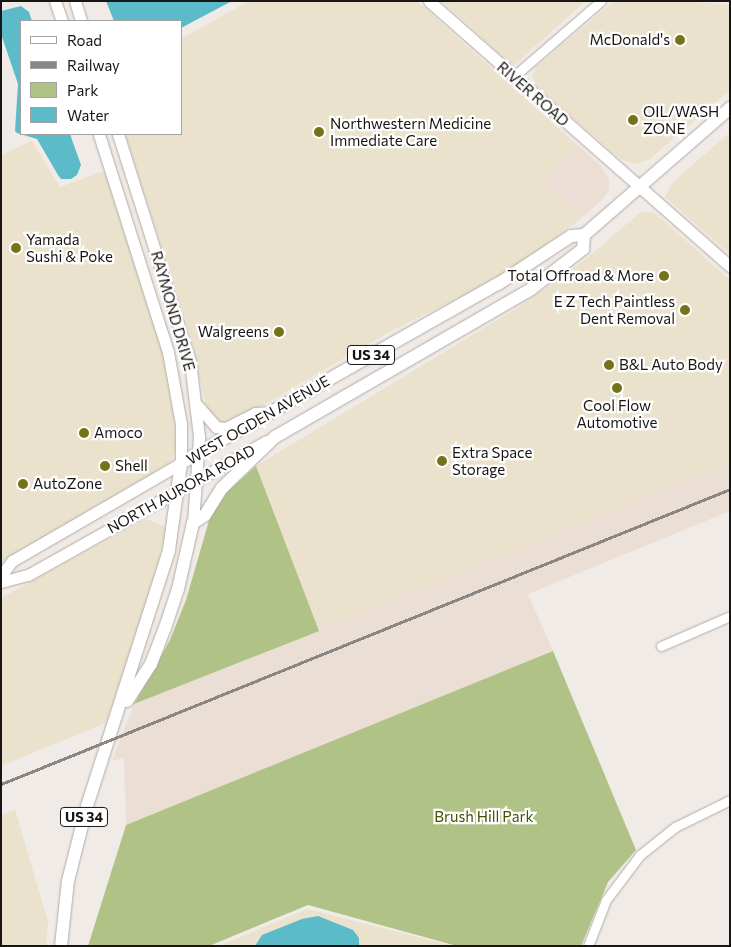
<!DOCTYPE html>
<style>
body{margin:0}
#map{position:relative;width:731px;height:947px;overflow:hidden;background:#f1ebe7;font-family:Commissioner,sans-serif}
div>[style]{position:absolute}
.commercial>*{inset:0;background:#ebe2cd}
.built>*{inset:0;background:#ebded5}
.green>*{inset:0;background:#b0c286}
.water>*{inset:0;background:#5bbbc8}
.roads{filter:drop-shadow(0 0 1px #b1aba7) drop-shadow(0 0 1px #b1aba7)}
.street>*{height:9px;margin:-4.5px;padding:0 4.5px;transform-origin:4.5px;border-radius:4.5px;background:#fff}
.secondary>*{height:11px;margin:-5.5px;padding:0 5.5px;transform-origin:5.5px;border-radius:5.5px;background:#fff}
.primary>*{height:12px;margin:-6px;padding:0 6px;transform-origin:6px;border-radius:6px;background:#fff}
.rail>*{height:3px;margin:-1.5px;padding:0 1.5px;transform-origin:1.5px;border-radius:1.5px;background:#8a8683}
.dots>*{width:14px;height:14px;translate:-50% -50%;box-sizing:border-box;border:2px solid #fff;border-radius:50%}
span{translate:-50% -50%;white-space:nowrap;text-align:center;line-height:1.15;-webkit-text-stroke:4.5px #fff;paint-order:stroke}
.shield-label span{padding:1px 4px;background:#fff;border:1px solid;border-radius:4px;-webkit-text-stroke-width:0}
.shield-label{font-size:14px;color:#181614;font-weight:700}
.poi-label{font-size:15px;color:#181614}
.right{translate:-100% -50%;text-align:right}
.left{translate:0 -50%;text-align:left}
.street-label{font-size:15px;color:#181614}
.park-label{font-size:15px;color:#425203}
.frame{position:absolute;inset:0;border:2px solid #181614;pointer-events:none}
.legend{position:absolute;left:20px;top:20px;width:162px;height:115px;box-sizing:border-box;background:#fff;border:1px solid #a3a2a1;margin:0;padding:6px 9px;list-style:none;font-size:15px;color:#181614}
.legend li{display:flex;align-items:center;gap:10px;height:25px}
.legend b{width:25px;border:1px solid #a3a2a1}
</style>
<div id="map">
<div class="commercial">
<i style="clip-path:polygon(249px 1px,417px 1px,577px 145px,543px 182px,583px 217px,514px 268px,477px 289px,391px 331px,241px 418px,220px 423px,206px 407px,191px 337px,125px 134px,181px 134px,181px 39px)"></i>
<i style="clip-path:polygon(442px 1px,586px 1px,513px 66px)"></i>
<i style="clip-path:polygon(614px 1px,686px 1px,730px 5px,730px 90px,650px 159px,637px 164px,624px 161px,612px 152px,536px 86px,532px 76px,536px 67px)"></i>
<i style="clip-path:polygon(730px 132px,730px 254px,665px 197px,672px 183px)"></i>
<i style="clip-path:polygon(32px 141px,60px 187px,104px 171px,159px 335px,168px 369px,177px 446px,171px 462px,1px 562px,1px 155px)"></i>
<i style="clip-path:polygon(642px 211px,655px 213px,730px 280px,730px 463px,319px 631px,256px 466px,522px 305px,581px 263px)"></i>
<i style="clip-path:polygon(146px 519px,166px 527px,152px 591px,106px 723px,1px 766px,1px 598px)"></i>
<i style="clip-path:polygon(15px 809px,48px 922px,46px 946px,1px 946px,1px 815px)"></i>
<i style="clip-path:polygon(307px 909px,453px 946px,219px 946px)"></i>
</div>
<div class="built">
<i style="clip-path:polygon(577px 145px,600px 165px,609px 179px,609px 190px,603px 199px,583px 217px,543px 182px)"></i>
<i style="clip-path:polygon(730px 463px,730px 511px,528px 594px,553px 651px,126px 825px,124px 758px,112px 761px,134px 704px)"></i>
</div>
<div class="green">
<i style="clip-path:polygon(256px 466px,319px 631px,134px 704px,170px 640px,186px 600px,210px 517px,225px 494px)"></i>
<i style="clip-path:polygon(553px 651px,636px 850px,608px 882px,581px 946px,457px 946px,308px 905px,209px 946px,88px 946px,126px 825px)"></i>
</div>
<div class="water">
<i style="clip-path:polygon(106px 1px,232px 1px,181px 28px,181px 21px,114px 21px)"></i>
<i style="clip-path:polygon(21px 6px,29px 12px,32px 21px,21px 21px,21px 134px,70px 134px,81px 165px,77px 175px,71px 179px,61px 179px,58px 175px,37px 139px,17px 133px,15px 131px,18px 84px,1px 34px,1px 11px)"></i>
<i style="clip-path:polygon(318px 916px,353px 930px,359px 938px,359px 946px,255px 946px,262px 935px,302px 919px)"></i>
</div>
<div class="roads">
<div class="street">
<i style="left:513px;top:77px;width:116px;rotate:-40.8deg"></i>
<i style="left:661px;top:646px;width:75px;rotate:-23.5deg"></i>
<i style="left:588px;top:946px;width:49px;rotate:-68.6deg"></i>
<i style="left:606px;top:900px;width:56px;rotate:-52.9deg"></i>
<i style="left:640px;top:855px;width:45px;rotate:-38.7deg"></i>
<i style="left:675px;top:827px;width:61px;rotate:-26.1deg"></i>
</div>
<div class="secondary">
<i style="left:55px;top:1px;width:21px;rotate:71deg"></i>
<i style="left:75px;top:1px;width:21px;rotate:73deg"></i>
<i style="left:429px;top:1px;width:401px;rotate:41.4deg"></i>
<i style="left:118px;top:134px;width:238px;rotate:72.4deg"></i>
<i style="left:190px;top:361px;width:77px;rotate:83.2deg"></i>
<i style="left:199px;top:437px;width:86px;rotate:94deg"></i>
<i style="left:198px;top:406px;width:28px;rotate:49deg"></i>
<i style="left:216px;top:427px;width:10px;rotate:6deg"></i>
<i style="left:226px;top:428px;width:33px;rotate:-27deg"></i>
<i style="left:255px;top:413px;width:16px;rotate:-4deg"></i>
<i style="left:1px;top:576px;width:19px;rotate:-54deg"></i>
<i style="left:12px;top:561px;width:195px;rotate:-30.1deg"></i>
<i style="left:181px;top:463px;width:39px;rotate:-90deg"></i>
<i style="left:181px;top:424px;width:73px;rotate:-100.2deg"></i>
<i style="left:168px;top:352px;width:229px;rotate:-107.6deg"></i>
<i style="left:1px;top:582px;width:28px;rotate:-15deg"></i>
<i style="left:28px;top:575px;width:274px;rotate:-29.3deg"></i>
</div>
<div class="primary">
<i style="left:127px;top:701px;width:44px;rotate:-57deg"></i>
<i style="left:151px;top:664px;width:39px;rotate:-69deg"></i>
<i style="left:165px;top:628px;width:41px;rotate:-71.6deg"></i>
<i style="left:178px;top:589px;width:68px;rotate:-77.2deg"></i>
<i style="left:193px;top:523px;width:14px;rotate:-34deg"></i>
<i style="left:205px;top:515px;width:32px;rotate:-58deg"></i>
<i style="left:222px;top:488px;width:74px;rotate:-43.9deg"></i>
<i style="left:275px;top:437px;width:296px;rotate:-30deg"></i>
<i style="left:531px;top:289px;width:66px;rotate:-37.6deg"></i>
<i style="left:583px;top:249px;width:14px;rotate:-86deg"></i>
<i style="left:61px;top:946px;width:65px;rotate:-83.9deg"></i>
<i style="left:68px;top:881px;width:77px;rotate:-75.8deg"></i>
<i style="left:87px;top:806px;width:269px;rotate:-72.2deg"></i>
<i style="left:169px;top:550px;width:88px;rotate:-82.1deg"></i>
<i style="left:181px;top:463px;width:364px;rotate:-29.5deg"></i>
<i style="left:498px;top:284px;width:87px;rotate:-33.3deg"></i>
<i style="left:571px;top:236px;width:13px;rotate:-4deg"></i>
<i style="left:584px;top:235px;width:194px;rotate:-41deg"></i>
</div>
</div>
<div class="rail">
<i style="left:1px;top:784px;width:786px;rotate:-22.03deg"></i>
</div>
<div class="dots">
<i style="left:680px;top:40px;background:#747318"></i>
<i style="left:633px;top:120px;background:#747318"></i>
<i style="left:319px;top:132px;background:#747318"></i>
<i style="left:16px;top:248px;background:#747318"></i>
<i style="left:664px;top:276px;background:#747318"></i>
<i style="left:685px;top:310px;background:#747318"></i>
<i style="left:279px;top:332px;background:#747318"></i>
<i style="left:609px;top:365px;background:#747318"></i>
<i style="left:617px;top:388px;background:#747318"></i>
<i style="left:84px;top:433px;background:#747318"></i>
<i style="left:442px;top:461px;background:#747318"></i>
<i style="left:105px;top:466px;background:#747318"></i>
<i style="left:23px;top:484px;background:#747318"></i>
</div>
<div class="shield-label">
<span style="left:371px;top:355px">US 34</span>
<span style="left:84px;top:817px">US 34</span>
</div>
<div class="poi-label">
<span class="right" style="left:670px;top:40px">McDonald's</span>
<span class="left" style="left:643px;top:120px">OIL/WASH<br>ZONE</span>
<span class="left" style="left:330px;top:132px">Northwestern Medicine<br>Immediate Care</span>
<span class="left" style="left:26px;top:248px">Yamada<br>Sushi &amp; Poke</span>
<span class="right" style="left:654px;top:276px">Total Offroad &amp; More</span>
<span class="right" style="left:675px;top:310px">E Z Tech Paintless<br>Dent Removal</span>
<span class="right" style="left:269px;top:332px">Walgreens</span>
<span class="left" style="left:619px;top:365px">B&amp;L Auto Body</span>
<span style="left:617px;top:414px">Cool Flow<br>Automotive</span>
<span class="left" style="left:94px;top:433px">Amoco</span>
<span class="left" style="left:452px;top:461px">Extra Space<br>Storage</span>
<span class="left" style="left:115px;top:466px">Shell</span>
<span class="left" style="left:33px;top:484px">AutoZone</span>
</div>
<div class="street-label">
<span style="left:533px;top:94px;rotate:41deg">RIVER ROAD</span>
<span style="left:173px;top:311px;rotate:74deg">RAYMOND DRIVE</span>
<span style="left:258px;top:420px;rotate:-30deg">WEST OGDEN AVENUE</span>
<span style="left:181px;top:489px;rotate:-29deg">NORTH AURORA ROAD</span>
</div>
<div class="park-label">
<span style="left:484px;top:817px">Brush Hill Park</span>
</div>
<div class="frame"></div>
<ul class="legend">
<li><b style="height:6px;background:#fff"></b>Road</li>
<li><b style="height:6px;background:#8a8683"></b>Railway</li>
<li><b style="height:14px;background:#b0c286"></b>Park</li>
<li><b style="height:14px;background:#5bbbc8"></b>Water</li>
</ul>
</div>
